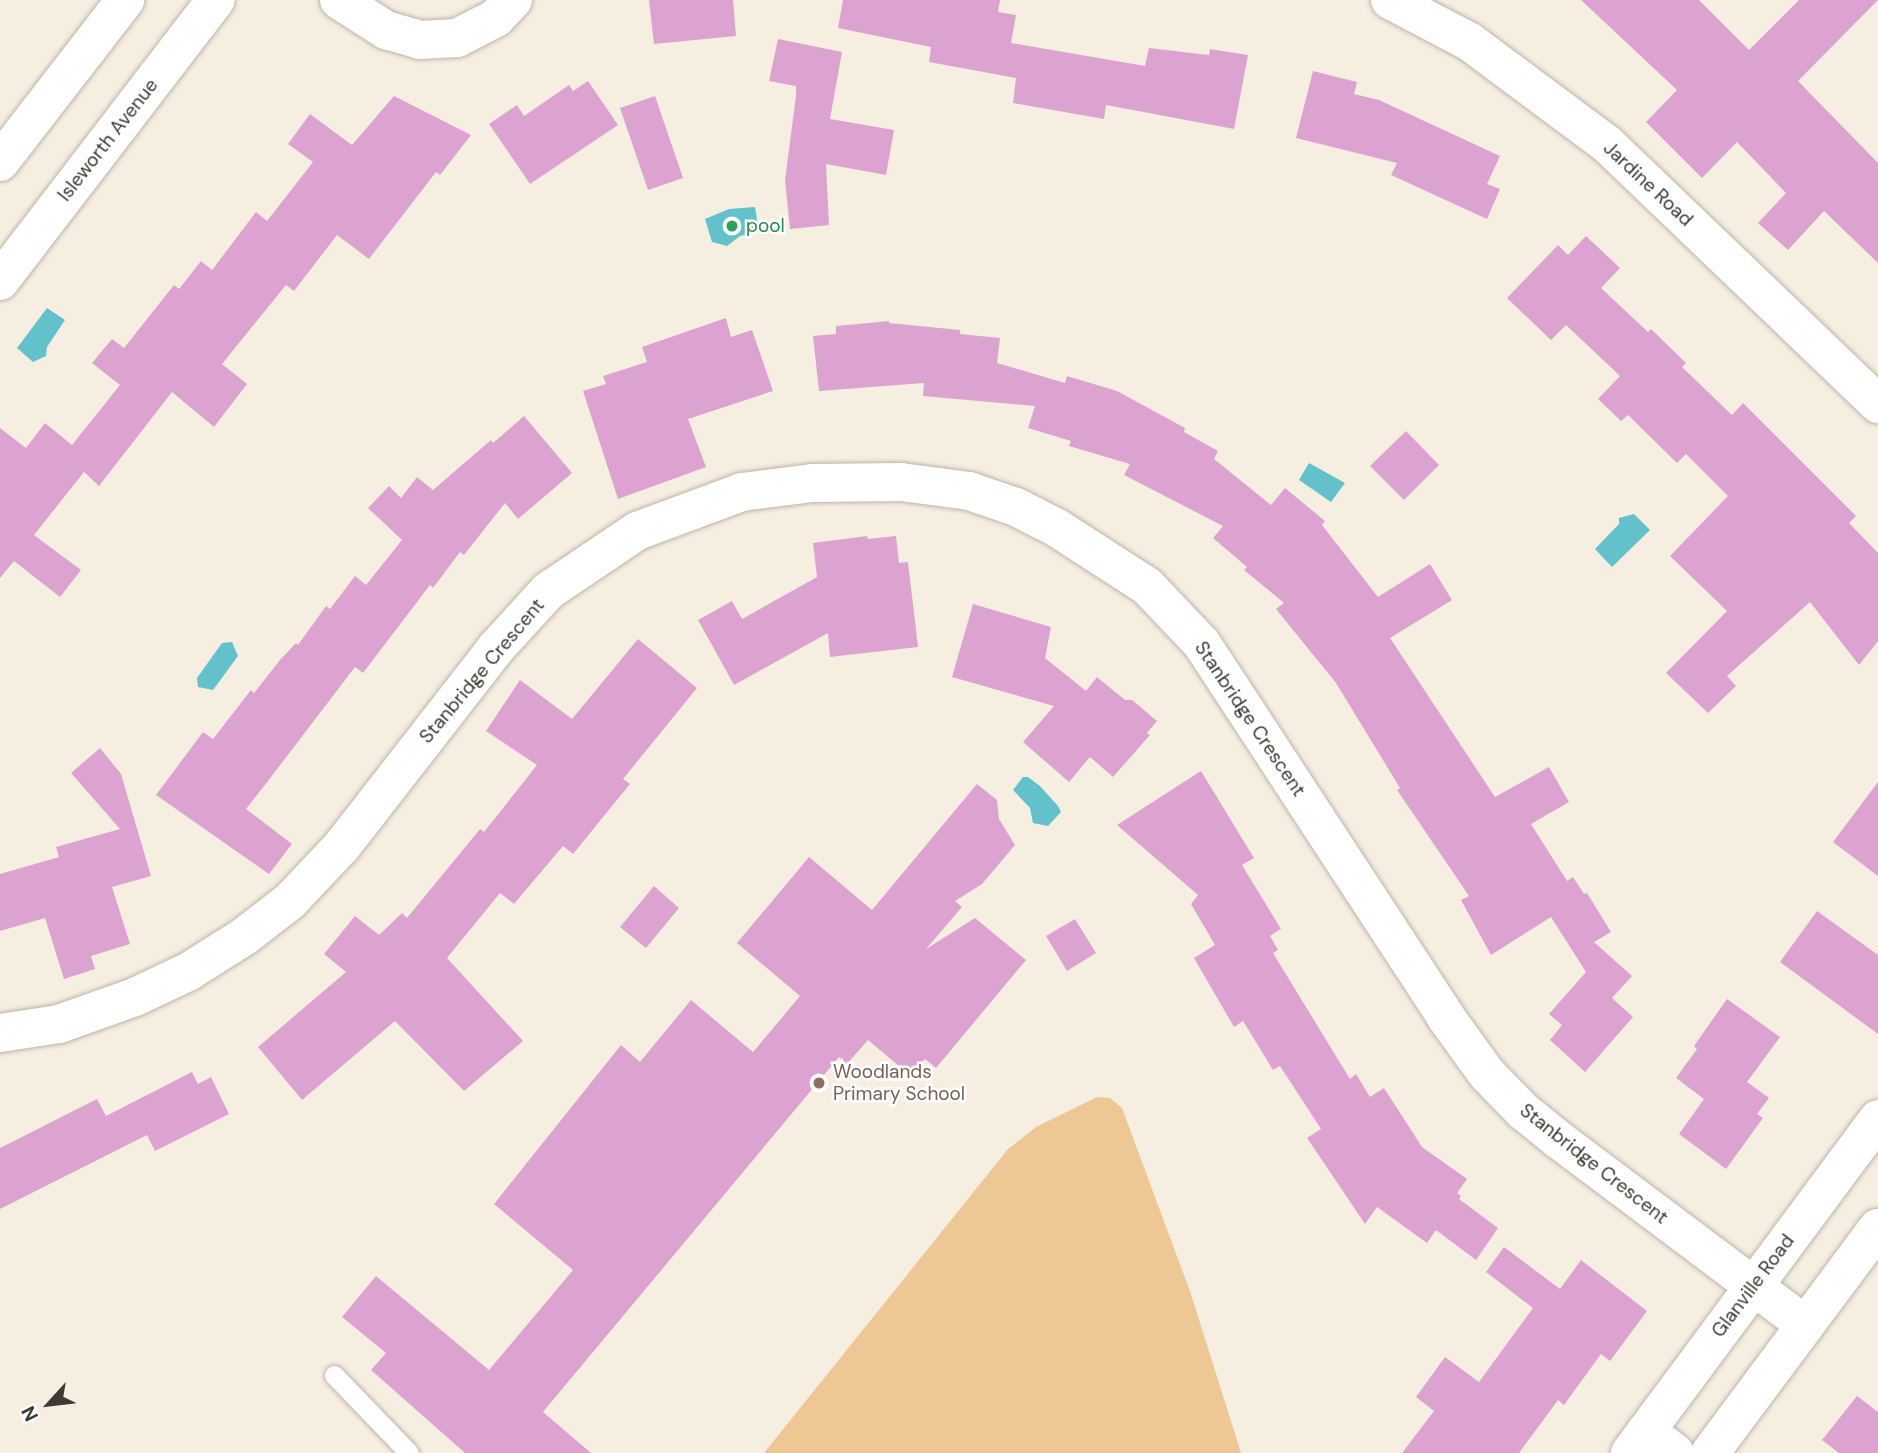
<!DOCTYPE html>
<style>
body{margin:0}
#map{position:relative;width:1878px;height:1453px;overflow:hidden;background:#f7eee2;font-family:"DM Sans",sans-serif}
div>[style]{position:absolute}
.green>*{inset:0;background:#eec894}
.water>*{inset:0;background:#62c1ca}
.building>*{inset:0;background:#dca3d1}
.roads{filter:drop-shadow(0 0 2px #beb5a9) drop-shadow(0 0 2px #beb5a9)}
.service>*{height:19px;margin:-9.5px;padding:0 9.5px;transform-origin:9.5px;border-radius:9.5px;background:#fff}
.minor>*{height:38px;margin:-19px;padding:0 19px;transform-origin:19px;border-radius:19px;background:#fff}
.dots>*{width:19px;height:19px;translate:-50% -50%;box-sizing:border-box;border:4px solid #fff;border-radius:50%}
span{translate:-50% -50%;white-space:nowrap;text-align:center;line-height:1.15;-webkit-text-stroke:5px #fff;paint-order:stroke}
.street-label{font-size:19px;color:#3d3934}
.leisure-label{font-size:19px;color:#27864d}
.left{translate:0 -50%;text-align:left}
.education-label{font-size:19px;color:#785e54}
.north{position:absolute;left:14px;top:1369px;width:70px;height:70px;-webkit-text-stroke:5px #fff;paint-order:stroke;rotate:243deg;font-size:19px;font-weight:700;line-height:28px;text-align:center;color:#3d3934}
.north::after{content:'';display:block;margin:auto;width:24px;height:32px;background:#3d3934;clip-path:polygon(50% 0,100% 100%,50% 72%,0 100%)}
</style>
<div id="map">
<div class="green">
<i style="clip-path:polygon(1097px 1097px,1110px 1098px,1122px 1108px,1191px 1294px,1241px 1453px,764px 1453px,1008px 1149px,1036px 1127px)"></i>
</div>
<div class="water">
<i style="clip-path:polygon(755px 207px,759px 232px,740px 236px,727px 246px,712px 242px,705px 219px,729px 209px)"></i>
<i style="clip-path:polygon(47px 308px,65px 320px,47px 347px,46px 356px,33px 362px,17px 348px)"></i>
<i style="clip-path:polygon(1309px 463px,1345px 483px,1331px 502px,1299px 480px)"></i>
<i style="clip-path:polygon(1634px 514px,1650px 530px,1612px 567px,1595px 549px,1619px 524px,1619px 518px)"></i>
<i style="clip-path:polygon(232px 642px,238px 656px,213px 690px,198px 687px,197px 678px,222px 643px)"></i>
<i style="clip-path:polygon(1023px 777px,1028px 777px,1040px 786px,1058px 806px,1061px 812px,1048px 826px,1033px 823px,1030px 808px,1013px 790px)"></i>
</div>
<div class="building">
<i style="clip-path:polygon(649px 0,733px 0,736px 36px,654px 44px)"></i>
<i style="clip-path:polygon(843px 0,1000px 0,998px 12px,1016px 15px,1011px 43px,1145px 66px,1149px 48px,1209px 55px,1210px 49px,1248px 55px,1234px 129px,1106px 105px,1104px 119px,1013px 103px,1016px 78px,929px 62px,931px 47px,838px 28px)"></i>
<i style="clip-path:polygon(1581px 0,1699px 0,1749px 50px,1799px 0,1878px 0,1798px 81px,1878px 163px,1878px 263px,1824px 211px,1788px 250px,1758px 223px,1786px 193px,1737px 142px,1702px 178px,1646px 122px,1677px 90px)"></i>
<i style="clip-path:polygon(778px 39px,842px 52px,830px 119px,894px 130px,886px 175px,826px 164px,829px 225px,790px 229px,785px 180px,796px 96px,796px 86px,769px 81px)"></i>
<i style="clip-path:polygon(1313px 71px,1357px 82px,1354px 94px,1379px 100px,1500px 156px,1487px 184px,1500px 189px,1487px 219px,1391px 175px,1397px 163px,1296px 138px)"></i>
<i style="clip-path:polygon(588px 81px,618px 125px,530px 184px,489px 124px,517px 105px,524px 116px,569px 85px,573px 91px)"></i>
<i style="clip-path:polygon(394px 96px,471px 135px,440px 175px,436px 172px,369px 259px,337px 235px,294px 291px,286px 285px,222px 364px,247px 384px,214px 427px,172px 392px,99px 486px,84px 472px,34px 535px,81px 570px,60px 597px,14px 561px,0 578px,0 428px,26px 448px,45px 423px,72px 445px,120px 385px,92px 363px,112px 339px,124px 348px,174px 285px,179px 289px,201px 261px,212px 270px,256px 212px,267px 221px,313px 162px,288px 144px,310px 114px,352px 145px)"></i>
<i style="clip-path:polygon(655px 96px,683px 178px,648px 190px,620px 108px)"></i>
<i style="clip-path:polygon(1586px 236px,1620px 268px,1601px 288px,1648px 332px,1651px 329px,1686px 363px,1682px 367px,1732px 415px,1743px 403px,1856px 516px,1849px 523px,1878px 553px,1878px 641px,1859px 665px,1810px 602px,1727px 676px,1736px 686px,1708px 713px,1666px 673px,1727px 611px,1670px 556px,1728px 496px,1686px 454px,1677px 463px,1628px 415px,1621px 421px,1598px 399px,1620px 376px,1566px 325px,1551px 340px,1507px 298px,1558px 245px,1568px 255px)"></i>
<i style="clip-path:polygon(726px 318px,731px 337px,752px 330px,773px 391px,688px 419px,706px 467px,618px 499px,583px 391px,606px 384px,603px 376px,647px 362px,642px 347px)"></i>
<i style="clip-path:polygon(889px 321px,889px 323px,960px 330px,960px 334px,1000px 338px,997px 363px,1065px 383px,1067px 376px,1117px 391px,1185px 428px,1184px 432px,1218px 451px,1214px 459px,1271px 505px,1285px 488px,1325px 521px,1322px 525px,1378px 597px,1430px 564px,1452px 600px,1390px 638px,1495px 797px,1549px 767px,1569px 802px,1531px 824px,1567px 881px,1573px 877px,1584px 894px,1587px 893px,1611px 932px,1594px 942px,1632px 976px,1612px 998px,1633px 1017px,1585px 1072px,1550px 1040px,1562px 1025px,1549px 1014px,1586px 972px,1551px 917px,1491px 955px,1461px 900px,1469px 896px,1397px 790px,1400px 788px,1336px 683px,1276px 609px,1284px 603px,1244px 570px,1247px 567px,1213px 538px,1223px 526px,1124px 475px,1130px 464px,1069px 446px,1071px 441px,1028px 428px,1035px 406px,923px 396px,924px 383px,819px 391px,813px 336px,836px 334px,836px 326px)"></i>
<i style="clip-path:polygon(524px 416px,572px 473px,518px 519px,505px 503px,464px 555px,460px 552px,433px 588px,430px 585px,363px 673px,355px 667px,268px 781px,246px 809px,292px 844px,269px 874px,156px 795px,203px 732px,213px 739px,251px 690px,254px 693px,280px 660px,296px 643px,298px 645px,326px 606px,330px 609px,355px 576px,366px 585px,402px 540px,368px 508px,389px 486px,401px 498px,417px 477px,433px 490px,491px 440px,493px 443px)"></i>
<i style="clip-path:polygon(1406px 431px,1439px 465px,1404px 500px,1370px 466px)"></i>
<i style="clip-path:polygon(867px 536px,868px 539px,896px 536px,899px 563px,908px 562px,918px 647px,830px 657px,828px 633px,734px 685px,698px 620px,732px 601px,742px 619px,817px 577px,813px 543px)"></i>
<i style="clip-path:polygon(973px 604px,1051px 627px,1045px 658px,1086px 691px,1097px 677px,1125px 700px,1132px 700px,1157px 721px,1147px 733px,1150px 735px,1113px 777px,1090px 757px,1069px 782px,1023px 742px,1054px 706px,952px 677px)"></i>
<i style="clip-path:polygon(638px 639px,697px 688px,623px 779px,630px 784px,573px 854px,563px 846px,514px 904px,500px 893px,447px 958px,523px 1041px,464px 1091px,395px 1021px,302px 1100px,258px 1047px,346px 972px,324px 954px,355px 916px,379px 935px,402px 913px,407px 918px,480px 829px,484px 832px,537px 765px,486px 731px,520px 680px,572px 719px)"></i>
<i style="clip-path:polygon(100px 748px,121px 774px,151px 876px,112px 887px,130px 944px,91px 956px,95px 969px,64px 979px,45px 918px,0 931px,0 874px,59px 857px,56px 847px,120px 829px,71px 773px)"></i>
<i style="clip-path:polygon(1201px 771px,1254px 858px,1242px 865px,1281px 929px,1270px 936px,1278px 950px,1273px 953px,1350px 1079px,1356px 1074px,1370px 1097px,1384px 1088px,1422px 1147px,1467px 1179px,1457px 1193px,1461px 1196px,1459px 1199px,1498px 1228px,1476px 1260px,1436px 1230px,1427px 1243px,1377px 1207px,1365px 1224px,1307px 1138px,1321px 1129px,1280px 1066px,1273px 1070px,1243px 1021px,1234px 1027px,1194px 958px,1215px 945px,1191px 904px,1198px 895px,1117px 825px)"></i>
<i style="clip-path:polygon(1878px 782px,1878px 876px,1833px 842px)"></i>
<i style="clip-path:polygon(977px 784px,997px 800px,999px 819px,1015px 845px,982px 884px,955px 901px,962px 907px,926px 949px,975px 918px,1026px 960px,936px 1068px,925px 1059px,911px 1076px,868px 1040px,847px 1064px,839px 1057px,543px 1412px,591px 1453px,465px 1453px,371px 1370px,386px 1353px,342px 1317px,376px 1276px,489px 1370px,573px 1270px,494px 1204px,621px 1045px,640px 1062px,691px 1000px,753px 1052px,800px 996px,737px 943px,809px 857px,872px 910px)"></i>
<i style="clip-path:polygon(654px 886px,679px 908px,646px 948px,620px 927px)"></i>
<i style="clip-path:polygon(1817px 911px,1878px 955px,1878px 1034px,1780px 962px)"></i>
<i style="clip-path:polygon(1075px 919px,1096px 953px,1067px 971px,1046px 936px)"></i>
<i style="clip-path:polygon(1727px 999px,1780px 1037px,1747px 1082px,1769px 1098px,1757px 1114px,1763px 1118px,1726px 1169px,1679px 1134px,1704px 1099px,1676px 1078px,1697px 1049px,1694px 1046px)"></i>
<i style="clip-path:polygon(192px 1072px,198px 1084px,211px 1077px,229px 1114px,155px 1151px,147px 1135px,0 1209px,0 1148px,97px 1099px,106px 1116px)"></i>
<i style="clip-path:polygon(1504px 1247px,1560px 1289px,1581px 1260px,1647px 1311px,1610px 1361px,1601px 1354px,1564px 1405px,1558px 1400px,1519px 1453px,1402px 1453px,1434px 1411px,1416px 1397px,1445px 1357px,1479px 1382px,1533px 1308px,1486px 1272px)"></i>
<i style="clip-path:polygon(1857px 1396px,1878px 1412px,1878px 1453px,1839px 1453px,1822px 1440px)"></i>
</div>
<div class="roads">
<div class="service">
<i style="left:334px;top:1375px;width:108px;rotate:46.1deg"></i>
</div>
<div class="minor">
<i style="left:339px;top:0;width:56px;rotate:32.6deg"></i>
<i style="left:386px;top:30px;width:35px;rotate:16deg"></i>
<i style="left:420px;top:40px;width:37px;rotate:-3deg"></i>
<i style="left:457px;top:38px;width:44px;rotate:-27.1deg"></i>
<i style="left:496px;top:18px;width:25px;rotate:-47deg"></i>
<i style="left:1390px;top:0;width:90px;rotate:27.7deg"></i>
<i style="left:1470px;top:42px;width:171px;rotate:36.7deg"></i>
<i style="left:1607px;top:144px;width:376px;rotate:43.8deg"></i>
<i style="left:0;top:162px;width:205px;rotate:-52.3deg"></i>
<i style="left:0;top:281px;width:354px;rotate:-52.5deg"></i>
<i style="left:0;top:1033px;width:60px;rotate:-8.7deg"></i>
<i style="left:59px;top:1024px;width:81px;rotate:-19.6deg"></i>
<i style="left:135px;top:997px;width:59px;rotate:-25.3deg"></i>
<i style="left:188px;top:972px;width:67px;rotate:-32.3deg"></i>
<i style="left:245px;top:936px;width:57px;rotate:-37.9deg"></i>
<i style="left:290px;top:901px;width:76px;rotate:-46.6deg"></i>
<i style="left:342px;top:846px;width:251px;rotate:-52.1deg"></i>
<i style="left:496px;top:648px;width:77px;rotate:-47.6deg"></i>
<i style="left:548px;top:591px;width:107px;rotate:-34deg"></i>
<i style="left:637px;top:531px;width:112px;rotate:-20.4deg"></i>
<i style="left:742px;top:492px;width:71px;rotate:-7.3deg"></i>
<i style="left:812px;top:483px;width:89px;rotate:-0.6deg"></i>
<i style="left:901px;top:482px;width:69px;rotate:7.5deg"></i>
<i style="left:969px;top:491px;width:50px;rotate:18.8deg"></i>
<i style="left:1016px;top:507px;width:46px;rotate:27.1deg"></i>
<i style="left:1057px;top:528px;width:107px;rotate:32.8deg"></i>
<i style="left:1147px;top:586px;width:80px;rotate:46.5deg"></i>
<i style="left:1202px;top:644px;width:444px;rotate:56.8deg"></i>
<i style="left:1445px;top:1016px;width:72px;rotate:54.1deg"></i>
<i style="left:1487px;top:1074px;width:52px;rotate:45.8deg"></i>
<i style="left:1523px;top:1111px;width:46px;rotate:38.9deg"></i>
<i style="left:1559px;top:1140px;width:308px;rotate:36.9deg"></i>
<i style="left:1646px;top:1431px;width:36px;rotate:37deg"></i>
<i style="left:1630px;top:1453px;width:416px;rotate:-53.4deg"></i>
<i style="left:1710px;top:1453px;width:281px;rotate:-53.3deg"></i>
</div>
</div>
<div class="dots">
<i style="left:732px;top:226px;background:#2e9e5b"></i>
<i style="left:819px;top:1083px;background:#8d6e63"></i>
</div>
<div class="street-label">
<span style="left:108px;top:140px;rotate:-52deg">Isleworth Avenue</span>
<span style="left:1648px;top:184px;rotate:43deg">Jardine Road</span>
<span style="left:482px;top:671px;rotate:-50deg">Stanbridge Crescent</span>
<span style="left:1250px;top:719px;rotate:56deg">Stanbridge Crescent</span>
<span style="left:1594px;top:1164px;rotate:38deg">Stanbridge Crescent</span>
<span style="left:1753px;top:1286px;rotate:-53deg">Glanville Road</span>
</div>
<div class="leisure-label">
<span class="left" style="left:746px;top:226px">pool</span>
</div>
<div class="education-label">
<span class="left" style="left:833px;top:1083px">Woodlands<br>Primary School</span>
</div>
<div class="north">N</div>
</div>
